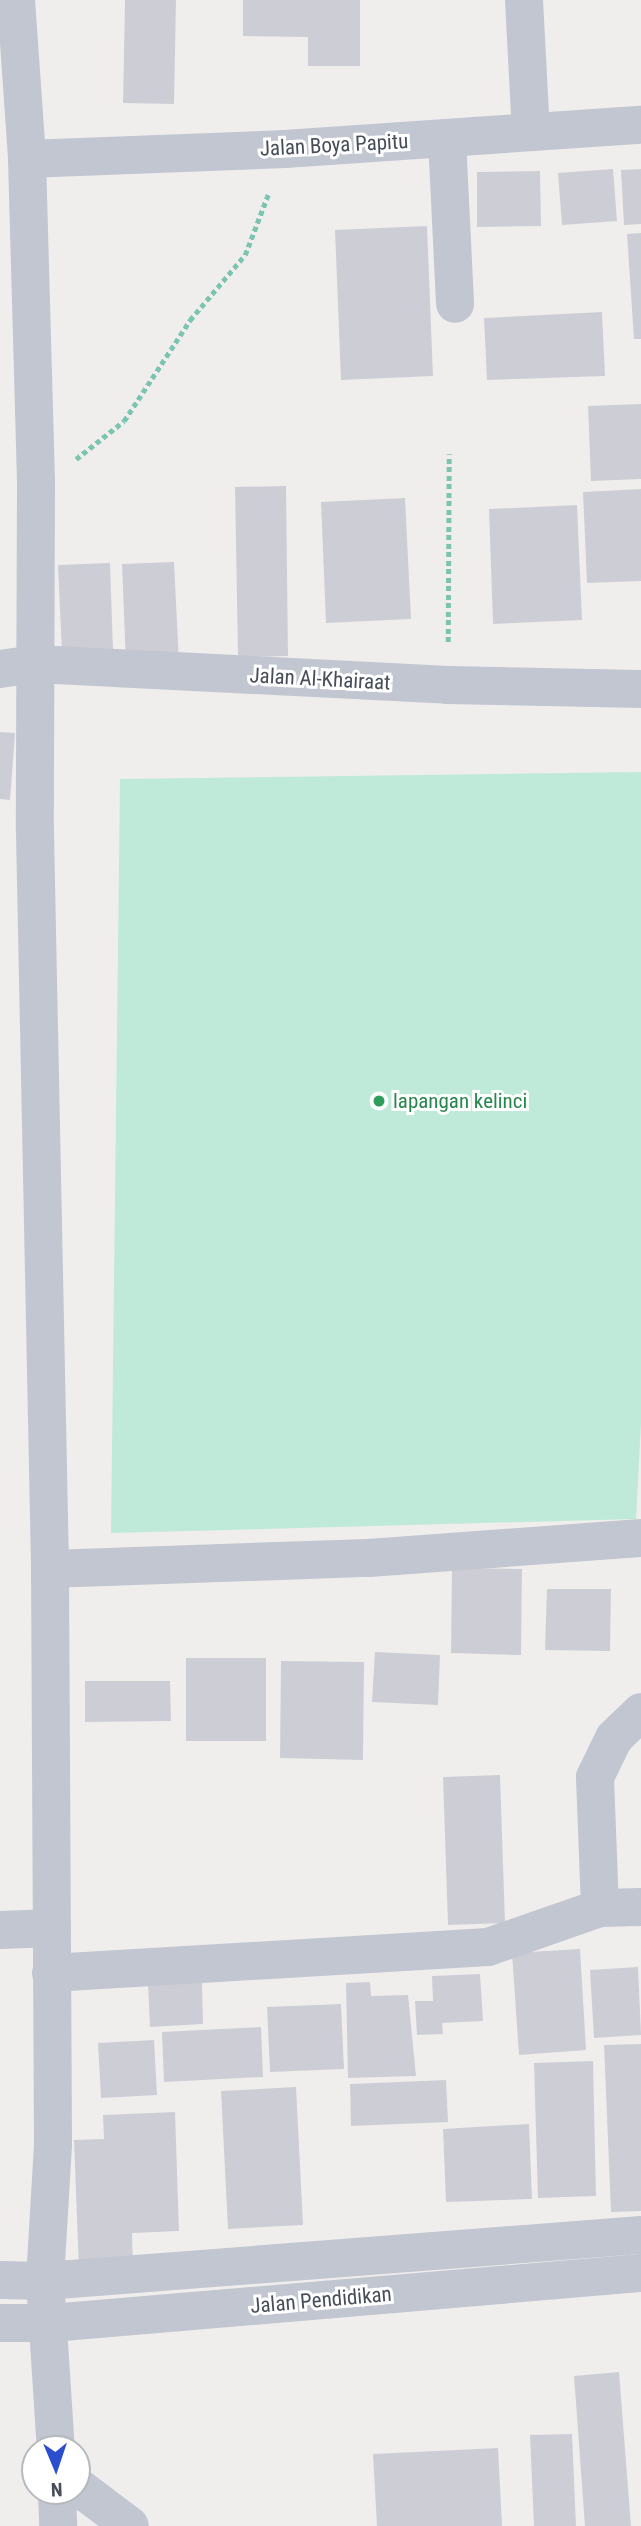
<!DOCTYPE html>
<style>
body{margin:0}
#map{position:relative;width:641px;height:2526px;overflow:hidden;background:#f0eeed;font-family:"Roboto Condensed",sans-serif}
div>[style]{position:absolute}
.green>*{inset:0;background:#bfead9}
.building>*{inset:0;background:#cdced5}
.path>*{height:4.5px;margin-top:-2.25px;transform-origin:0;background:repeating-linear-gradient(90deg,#7bc4b0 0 5px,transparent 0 8.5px)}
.minor>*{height:38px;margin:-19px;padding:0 19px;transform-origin:19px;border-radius:19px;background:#c2c6d1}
.dots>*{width:19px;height:19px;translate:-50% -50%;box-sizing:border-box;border:4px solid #fff;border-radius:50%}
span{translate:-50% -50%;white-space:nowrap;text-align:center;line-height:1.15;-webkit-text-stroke:6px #fff;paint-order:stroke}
.street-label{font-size:21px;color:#474d59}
.leisure-label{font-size:21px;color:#27864d}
.left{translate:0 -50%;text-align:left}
.north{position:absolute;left:21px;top:2435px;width:70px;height:70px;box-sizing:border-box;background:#fff;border:2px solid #b5b8bd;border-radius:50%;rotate:178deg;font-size:19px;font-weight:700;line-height:28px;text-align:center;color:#474d59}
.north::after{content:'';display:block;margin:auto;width:24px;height:32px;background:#2a4ecd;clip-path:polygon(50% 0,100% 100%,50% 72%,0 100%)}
</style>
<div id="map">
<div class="green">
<i style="clip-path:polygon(641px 772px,641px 1423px,636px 1519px,111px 1533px,120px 779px)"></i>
</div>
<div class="building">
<i style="clip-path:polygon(125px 0,176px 0,174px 104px,123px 103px)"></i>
<i style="clip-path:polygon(243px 0,360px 0,360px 66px,308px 66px,308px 37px,243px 36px)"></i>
<i style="clip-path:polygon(613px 169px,617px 221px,562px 225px,558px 173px)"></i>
<i style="clip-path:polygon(641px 169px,641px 224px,624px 225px,621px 170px)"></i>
<i style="clip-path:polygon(540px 171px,541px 226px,477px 227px,477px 172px)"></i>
<i style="clip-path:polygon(427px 226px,433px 376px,341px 380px,335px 230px)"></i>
<i style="clip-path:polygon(641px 233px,641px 339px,634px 339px,627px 234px)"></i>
<i style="clip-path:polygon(602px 312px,605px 376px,487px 380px,484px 318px)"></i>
<i style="clip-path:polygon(641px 404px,641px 479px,591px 481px,588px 406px)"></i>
<i style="clip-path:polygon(286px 486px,288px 656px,238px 657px,235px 487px)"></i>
<i style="clip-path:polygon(641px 489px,641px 581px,587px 583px,583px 492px)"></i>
<i style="clip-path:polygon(405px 498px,411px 619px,326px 623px,321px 502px)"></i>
<i style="clip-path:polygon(577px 505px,582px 620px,493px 624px,489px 509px)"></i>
<i style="clip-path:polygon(174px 562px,179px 663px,126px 665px,122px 564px)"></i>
<i style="clip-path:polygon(110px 563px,113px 650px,62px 653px,58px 565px)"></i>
<i style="clip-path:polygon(0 732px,15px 733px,10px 800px,0 799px)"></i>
<i style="clip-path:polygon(452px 1568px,522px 1569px,521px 1655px,451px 1653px)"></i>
<i style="clip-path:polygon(547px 1589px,611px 1589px,610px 1651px,545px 1650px)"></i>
<i style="clip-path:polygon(375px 1652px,440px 1655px,438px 1705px,372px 1702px)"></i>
<i style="clip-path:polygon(186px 1658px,266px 1658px,266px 1741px,186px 1741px)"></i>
<i style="clip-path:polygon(281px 1661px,364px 1662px,363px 1760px,280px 1758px)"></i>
<i style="clip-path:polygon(85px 1681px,170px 1681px,171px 1721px,85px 1722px)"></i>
<i style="clip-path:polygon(500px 1775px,505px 1923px,448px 1925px,443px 1777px)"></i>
<i style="clip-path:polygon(580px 1949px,586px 2050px,519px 2055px,512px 1953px)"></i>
<i style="clip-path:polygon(638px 1967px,641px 2035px,594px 2038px,590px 1970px)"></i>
<i style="clip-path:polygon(480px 1974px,483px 2021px,442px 2023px,443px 2034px,417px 2035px,415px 2001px,433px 2001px,432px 1976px)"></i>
<i style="clip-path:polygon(202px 1982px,203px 2024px,150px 2027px,148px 1984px)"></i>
<i style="clip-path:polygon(370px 1982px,371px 1996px,408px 1995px,416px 2076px,348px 2078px,346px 1983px)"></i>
<i style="clip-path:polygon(341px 2004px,344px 2069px,270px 2072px,267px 2007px)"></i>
<i style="clip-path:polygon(261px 2027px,263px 2077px,164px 2082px,162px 2032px)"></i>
<i style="clip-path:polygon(154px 2040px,157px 2095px,101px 2098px,98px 2043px)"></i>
<i style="clip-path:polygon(641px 2044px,641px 2211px,611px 2212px,604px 2045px)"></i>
<i style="clip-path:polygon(593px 2061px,596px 2196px,538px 2198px,534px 2063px)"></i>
<i style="clip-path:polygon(446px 2080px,448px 2122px,351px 2126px,350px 2084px)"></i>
<i style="clip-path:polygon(296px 2087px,303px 2225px,228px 2229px,221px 2091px)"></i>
<i style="clip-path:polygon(175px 2112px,179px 2231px,132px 2233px,133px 2269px,79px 2271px,74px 2140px,104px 2139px,103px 2115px)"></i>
<i style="clip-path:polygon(529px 2124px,532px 2199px,446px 2202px,443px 2129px)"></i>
<i style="clip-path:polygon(619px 2372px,631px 2526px,585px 2526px,574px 2376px)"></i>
<i style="clip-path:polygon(572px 2434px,576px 2526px,534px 2526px,530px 2435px)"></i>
<i style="clip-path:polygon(498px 2448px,502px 2526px,377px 2526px,373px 2454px)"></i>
</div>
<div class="path">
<i style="left:76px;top:459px;width:61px;rotate:-38.4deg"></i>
<i style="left:124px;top:421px;width:121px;rotate:-56.8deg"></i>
<i style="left:190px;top:320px;width:85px;rotate:-49.8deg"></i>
<i style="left:245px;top:255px;width:67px;rotate:-69.1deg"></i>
<i style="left:448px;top:642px;width:188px;rotate:-89.7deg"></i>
</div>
<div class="minor">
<i style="left:16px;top:0;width:159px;rotate:86deg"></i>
<i style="left:27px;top:159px;width:324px;rotate:88.4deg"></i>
<i style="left:36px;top:483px;width:349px;rotate:90.2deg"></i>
<i style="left:35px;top:832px;width:737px;rotate:88.83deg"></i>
<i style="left:50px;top:1569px;width:576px;rotate:89.7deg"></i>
<i style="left:53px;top:2145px;width:136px;rotate:93.4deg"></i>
<i style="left:45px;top:2281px;width:168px;rotate:86.3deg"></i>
<i style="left:524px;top:0;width:132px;rotate:87deg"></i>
<i style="left:447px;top:139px;width:165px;rotate:87.2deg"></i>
<i style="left:27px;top:159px;width:258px;rotate:-2.2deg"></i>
<i style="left:285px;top:149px;width:357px;rotate:-3.9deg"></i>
<i style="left:0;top:669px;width:36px;rotate:-8deg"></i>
<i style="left:36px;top:664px;width:413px;rotate:2.9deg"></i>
<i style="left:448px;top:685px;width:193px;rotate:1.2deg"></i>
<i style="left:50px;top:1569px;width:319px;rotate:-2deg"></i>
<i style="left:369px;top:1558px;width:273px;rotate:-4.2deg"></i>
<i style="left:600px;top:1908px;width:41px;rotate:-1.4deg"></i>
<i style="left:0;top:1930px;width:52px;rotate:-2.2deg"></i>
<i style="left:51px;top:1973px;width:438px;rotate:-3.4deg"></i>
<i style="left:488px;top:1947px;width:119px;rotate:-19.2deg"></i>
<i style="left:600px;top:1908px;width:131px;rotate:-92.2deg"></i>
<i style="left:595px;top:1777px;width:43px;rotate:-64deg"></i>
<i style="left:614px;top:1738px;width:37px;rotate:-44deg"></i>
<i style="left:0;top:2280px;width:45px;rotate:1.3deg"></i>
<i style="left:45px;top:2281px;width:598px;rotate:-4.41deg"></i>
<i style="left:0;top:2323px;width:51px"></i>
<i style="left:51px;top:2323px;width:592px;rotate:-4.84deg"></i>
<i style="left:77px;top:2486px;width:66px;rotate:37deg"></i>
<i style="left:57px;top:2491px;width:35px;rotate:88deg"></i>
</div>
<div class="dots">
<i style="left:379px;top:1101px;background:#2e9e5b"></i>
</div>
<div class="street-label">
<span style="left:334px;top:145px;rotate:-3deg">Jalan Boya Papitu</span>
<span style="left:320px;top:679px;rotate:3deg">Jalan Al-Khairaat</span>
<span style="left:321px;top:2300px;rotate:-5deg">Jalan Pendidikan</span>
</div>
<div class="leisure-label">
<span class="left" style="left:393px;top:1101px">lapangan kelinci</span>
</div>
<div class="north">N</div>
</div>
